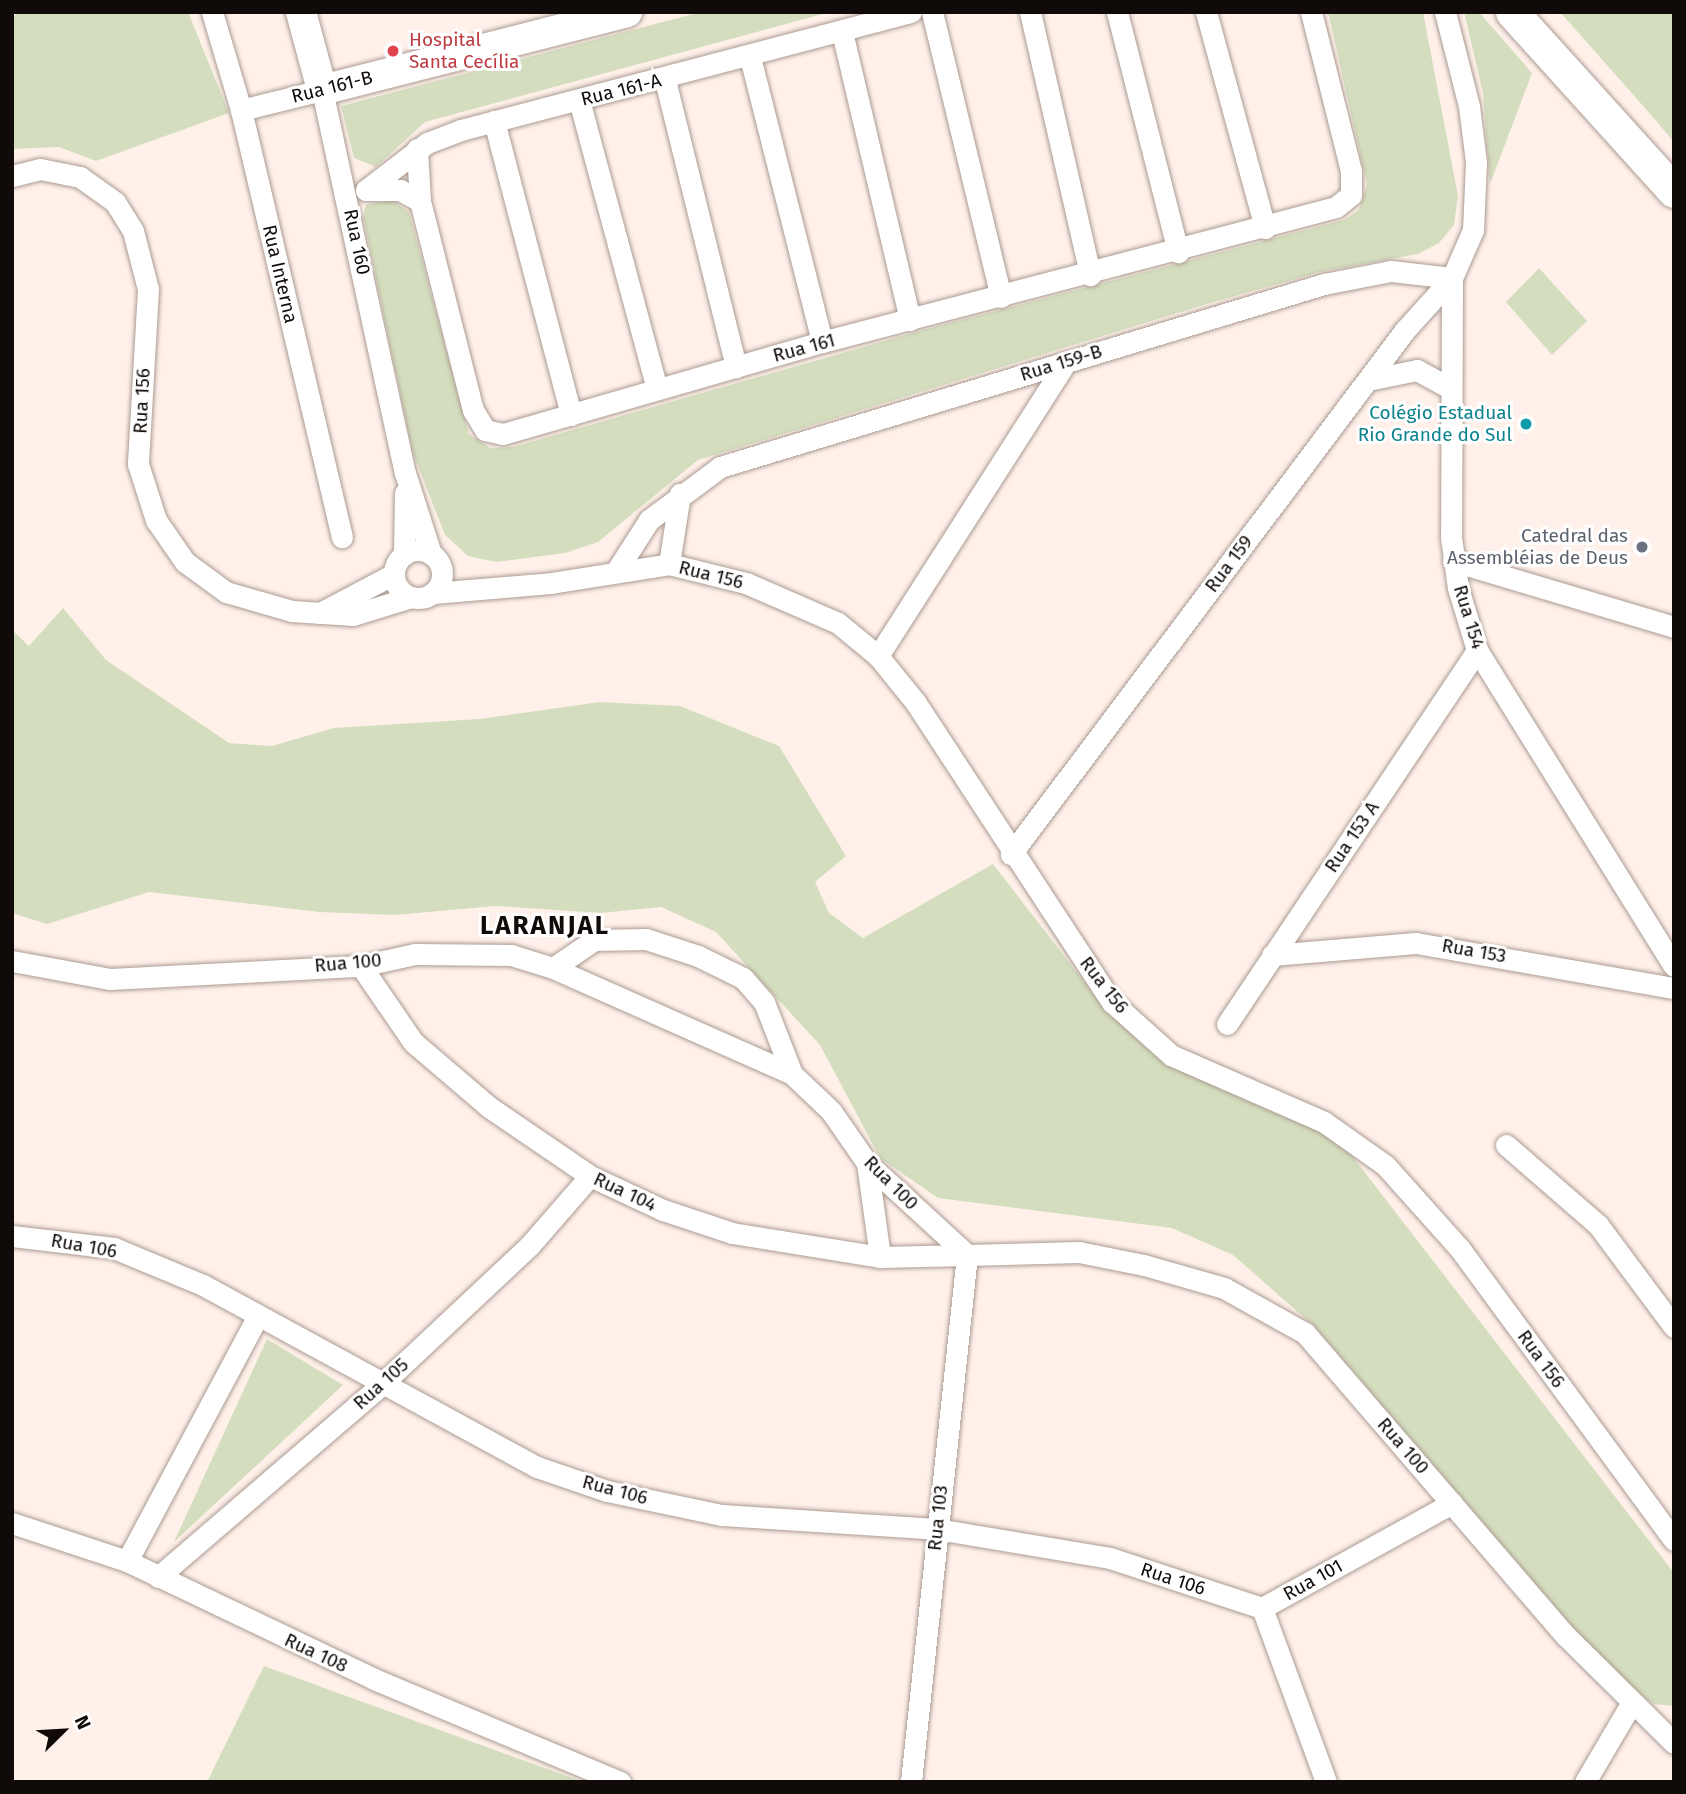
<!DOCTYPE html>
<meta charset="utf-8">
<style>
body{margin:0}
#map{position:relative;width:1686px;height:1794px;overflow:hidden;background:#fff1ea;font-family:"Fira Sans",sans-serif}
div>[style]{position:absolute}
.green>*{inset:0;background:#d4debe}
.roads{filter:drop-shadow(0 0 2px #ab9b92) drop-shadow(0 0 2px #ab9b92)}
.street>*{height:21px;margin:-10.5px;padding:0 10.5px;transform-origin:10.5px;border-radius:10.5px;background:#fff}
.street>.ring{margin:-10.5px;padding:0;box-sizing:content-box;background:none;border:21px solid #fff;border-radius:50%}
.secondary>*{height:30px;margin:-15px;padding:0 15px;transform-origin:15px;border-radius:15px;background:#fff}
.primary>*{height:33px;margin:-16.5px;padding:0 16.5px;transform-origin:16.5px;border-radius:16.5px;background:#fff}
.dots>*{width:19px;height:19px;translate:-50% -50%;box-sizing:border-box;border:4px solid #fff;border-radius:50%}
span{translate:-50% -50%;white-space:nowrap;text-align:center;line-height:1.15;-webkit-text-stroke:6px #fff;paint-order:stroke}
.health-label{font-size:19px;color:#be3a42}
.left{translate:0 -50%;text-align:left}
.street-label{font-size:19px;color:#100b08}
.culture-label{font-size:19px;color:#0d838f}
.right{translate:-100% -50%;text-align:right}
.worship-label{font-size:19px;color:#5b616d}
.district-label{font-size:26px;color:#100b08;font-weight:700;letter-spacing:2px}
.frame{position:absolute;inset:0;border:14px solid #100b08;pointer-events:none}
.north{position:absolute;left:28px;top:1696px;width:70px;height:70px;-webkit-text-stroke:5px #fff;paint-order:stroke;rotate:66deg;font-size:19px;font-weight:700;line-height:28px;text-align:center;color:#100b08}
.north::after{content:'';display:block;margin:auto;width:24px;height:32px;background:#100b08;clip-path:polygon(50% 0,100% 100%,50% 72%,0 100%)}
</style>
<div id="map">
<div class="green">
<i style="clip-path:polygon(23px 12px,188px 12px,229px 113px,96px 161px,59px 147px,12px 149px,12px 16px)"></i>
<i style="clip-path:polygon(701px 12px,830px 12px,425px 122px,376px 167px,354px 158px,341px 106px)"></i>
<i style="clip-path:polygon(1328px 12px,1423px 12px,1458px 196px,1454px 225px,1439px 243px,1418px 254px,1320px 272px,1207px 304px,698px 460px,598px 542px,565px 553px,496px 562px,468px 556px,445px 535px,412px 450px,363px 216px,366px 205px,392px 200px,409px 212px,469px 434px,490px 448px,513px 447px,916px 332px,1344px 220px,1359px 210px,1367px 184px)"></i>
<i style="clip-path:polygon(1464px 12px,1479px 12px,1532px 73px,1490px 184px,1483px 93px)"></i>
<i style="clip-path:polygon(1560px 12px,1673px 12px,1674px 142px,1645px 108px)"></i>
<i style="clip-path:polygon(1539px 268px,1587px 321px,1552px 355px,1506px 302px)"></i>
<i style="clip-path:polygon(63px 608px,106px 660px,229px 743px,272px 746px,334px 728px,479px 719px,600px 702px,680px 706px,779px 746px,846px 856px,815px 882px,829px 913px,863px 938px,993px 864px,1110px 1015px,1166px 1065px,1259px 1096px,1336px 1135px,1674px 1573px,1674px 1706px,1654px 1704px,1617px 1679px,1316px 1328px,1233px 1255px,1172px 1228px,938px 1198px,880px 1158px,820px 1045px,716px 932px,661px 907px,601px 913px,495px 906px,394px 915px,319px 912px,149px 892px,47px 924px,12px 913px,12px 630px,29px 646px)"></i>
<i style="clip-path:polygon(267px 1339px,343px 1385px,174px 1542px)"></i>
<i style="clip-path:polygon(264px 1666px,583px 1782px,207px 1782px)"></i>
</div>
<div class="roads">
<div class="street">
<i style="left:212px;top:12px;width:102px;rotate:73.5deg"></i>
<i style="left:241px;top:110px;width:439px;rotate:76.7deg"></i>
<i style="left:932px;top:12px;width:293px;rotate:76.4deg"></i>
<i style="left:1030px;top:12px;width:270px;rotate:77.1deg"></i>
<i style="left:1117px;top:12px;width:248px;rotate:75.7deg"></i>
<i style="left:1206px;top:12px;width:224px;rotate:74.7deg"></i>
<i style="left:1445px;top:12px;width:97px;rotate:75.7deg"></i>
<i style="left:1469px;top:106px;width:56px;rotate:82.9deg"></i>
<i style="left:1476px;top:162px;width:68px;rotate:92.5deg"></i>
<i style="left:1473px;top:230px;width:52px;rotate:113.6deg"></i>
<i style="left:1452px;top:278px;width:259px;rotate:90.2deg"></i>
<i style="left:1451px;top:537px;width:51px;rotate:82.2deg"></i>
<i style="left:1458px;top:588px;width:65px;rotate:73deg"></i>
<i style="left:1477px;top:650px;width:372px;rotate:58.1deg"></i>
<i style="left:842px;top:32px;width:296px;rotate:76.7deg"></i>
<i style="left:750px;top:57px;width:294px;rotate:75.8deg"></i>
<i style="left:665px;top:80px;width:296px;rotate:76.1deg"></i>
<i style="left:579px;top:100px;width:299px;rotate:74.9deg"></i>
<i style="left:241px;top:110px;width:83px;rotate:-13.9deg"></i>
<i style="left:322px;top:90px;width:392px;rotate:77.8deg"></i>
<i style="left:405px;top:473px;width:85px;rotate:72.2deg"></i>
<i style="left:494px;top:121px;width:304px;rotate:75.3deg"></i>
<i style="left:417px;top:149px;width:52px;rotate:86.7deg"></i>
<i style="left:420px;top:201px;width:216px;rotate:75.8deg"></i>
<i style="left:473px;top:410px;width:23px;rotate:59deg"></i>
<i style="left:485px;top:430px;width:18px;rotate:13deg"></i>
<i style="left:503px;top:434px;width:332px;rotate:-16.1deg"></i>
<i style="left:822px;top:342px;width:531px;rotate:-14.72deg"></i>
<i style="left:1336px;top:207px;width:19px;rotate:-39deg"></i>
<i style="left:1351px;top:195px;width:24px;rotate:-90deg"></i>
<i style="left:1351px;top:171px;width:164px;rotate:-104.1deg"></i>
<i style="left:12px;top:176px;width:29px;rotate:-14deg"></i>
<i style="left:40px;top:169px;width:41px;rotate:11.3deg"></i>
<i style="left:80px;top:177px;width:43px;rotate:35.5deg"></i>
<i style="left:115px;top:202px;width:34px;rotate:58deg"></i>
<i style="left:133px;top:231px;width:60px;rotate:75.5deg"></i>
<i style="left:148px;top:289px;width:175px;rotate:93.3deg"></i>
<i style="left:138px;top:464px;width:59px;rotate:72.2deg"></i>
<i style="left:156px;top:520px;width:51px;rotate:55.4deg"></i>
<i style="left:185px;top:562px;width:51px;rotate:36.2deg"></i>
<i style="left:226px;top:592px;width:69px;rotate:16.1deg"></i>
<i style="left:292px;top:611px;width:61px;rotate:3.8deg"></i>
<i style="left:353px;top:615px;width:61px;rotate:-17.2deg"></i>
<i style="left:366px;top:190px;width:77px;rotate:-37.6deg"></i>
<i style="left:427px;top:143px;width:36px;rotate:-21deg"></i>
<i style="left:461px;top:130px;width:465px;rotate:-14.7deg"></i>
<i style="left:366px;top:190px;width:34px"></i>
<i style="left:400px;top:190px;width:23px;rotate:29deg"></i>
<i style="left:1368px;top:380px;width:50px;rotate:-11.5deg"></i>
<i style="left:1417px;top:370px;width:39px;rotate:29deg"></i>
<i class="ring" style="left:394px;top:550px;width:27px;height:27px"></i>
<i style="left:404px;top:555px;width:62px;rotate:-89.1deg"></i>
<i style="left:1453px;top:561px;width:231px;rotate:16.6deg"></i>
<i style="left:669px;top:564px;width:71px;rotate:-81.1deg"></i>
<i style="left:617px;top:570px;width:59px;rotate:-57.4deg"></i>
<i style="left:649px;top:520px;width:89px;rotate:-36.7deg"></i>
<i style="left:720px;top:467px;width:631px;rotate:-16.86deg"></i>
<i style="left:1324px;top:284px;width:68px;rotate:-11deg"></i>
<i style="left:1391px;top:271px;width:61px;rotate:6.5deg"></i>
<i style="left:1452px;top:278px;width:70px;rotate:132.1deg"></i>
<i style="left:1405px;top:330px;width:656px;rotate:126.94deg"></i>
<i style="left:433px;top:593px;width:118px;rotate:-4.8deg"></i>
<i style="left:551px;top:583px;width:120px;rotate:-9.1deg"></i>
<i style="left:669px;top:564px;width:79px;rotate:13.9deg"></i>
<i style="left:746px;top:583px;width:100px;rotate:23.5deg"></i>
<i style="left:838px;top:623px;width:52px;rotate:39.5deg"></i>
<i style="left:878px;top:656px;width:60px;rotate:51deg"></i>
<i style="left:916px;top:703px;width:358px;rotate:56.8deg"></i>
<i style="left:1112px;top:1002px;width:79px;rotate:41.9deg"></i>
<i style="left:1171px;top:1055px;width:167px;rotate:23.6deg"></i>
<i style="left:1324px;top:1122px;width:75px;rotate:35.2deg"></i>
<i style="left:1385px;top:1165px;width:113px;rotate:48.2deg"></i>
<i style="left:1460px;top:1249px;width:361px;rotate:53.7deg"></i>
<i style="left:320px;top:613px;width:84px;rotate:-27.8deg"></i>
<i style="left:878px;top:656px;width:349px;rotate:-57.4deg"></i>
<i style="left:1272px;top:955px;width:144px;rotate:-4.8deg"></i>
<i style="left:1416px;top:943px;width:262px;rotate:9.9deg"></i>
<i style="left:12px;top:961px;width:100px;rotate:10.4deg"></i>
<i style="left:110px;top:979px;width:251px;rotate:-3deg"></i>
<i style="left:361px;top:966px;width:55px;rotate:-12.5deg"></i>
<i style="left:415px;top:954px;width:96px;rotate:0.6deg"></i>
<i style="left:511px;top:955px;width:44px;rotate:17.2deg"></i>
<i style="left:553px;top:968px;width:50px;rotate:-34.3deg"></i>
<i style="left:594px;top:940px;width:52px;rotate:-1.1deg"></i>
<i style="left:646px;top:939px;width:55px;rotate:18.1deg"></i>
<i style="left:698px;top:956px;width:50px;rotate:26.1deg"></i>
<i style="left:743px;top:978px;width:32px;rotate:49deg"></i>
<i style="left:764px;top:1002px;width:77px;rotate:68.7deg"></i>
<i style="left:792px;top:1074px;width:54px;rotate:43.5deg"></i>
<i style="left:831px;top:1111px;width:63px;rotate:55.3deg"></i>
<i style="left:867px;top:1163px;width:136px;rotate:42.6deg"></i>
<i style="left:967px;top:1255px;width:112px;rotate:-1.5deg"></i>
<i style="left:1079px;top:1252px;width:66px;rotate:11.3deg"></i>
<i style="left:1144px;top:1265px;width:83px;rotate:16deg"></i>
<i style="left:1224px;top:1288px;width:93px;rotate:29.1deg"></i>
<i style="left:1305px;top:1333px;width:400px;rotate:49.3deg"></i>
<i style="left:1566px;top:1636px;width:152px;rotate:44.7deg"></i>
<i style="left:361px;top:966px;width:92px;rotate:55.6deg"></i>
<i style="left:413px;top:1042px;width:100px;rotate:40.5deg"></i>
<i style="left:489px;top:1107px;width:122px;rotate:34.3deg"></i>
<i style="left:590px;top:1176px;width:81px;rotate:25deg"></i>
<i style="left:663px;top:1210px;width:73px;rotate:18.4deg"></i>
<i style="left:732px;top:1233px;width:150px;rotate:9.2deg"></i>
<i style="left:880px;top:1257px;width:87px;rotate:-1.3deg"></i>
<i style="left:967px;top:1255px;width:530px;rotate:96.07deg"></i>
<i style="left:553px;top:968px;width:261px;rotate:23.9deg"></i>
<i style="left:1227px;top:1024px;width:450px;rotate:-56.2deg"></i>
<i style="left:1506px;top:1145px;width:122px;rotate:41deg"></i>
<i style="left:1598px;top:1225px;width:127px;rotate:53.3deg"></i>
<i style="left:867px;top:1163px;width:95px;rotate:82.1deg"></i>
<i style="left:12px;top:1236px;width:103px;rotate:6.7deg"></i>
<i style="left:114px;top:1248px;width:96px;rotate:22.6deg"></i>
<i style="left:203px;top:1285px;width:380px;rotate:28.6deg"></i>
<i style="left:537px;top:1467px;width:74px;rotate:18.9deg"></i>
<i style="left:607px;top:1491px;width:117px;rotate:11.8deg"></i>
<i style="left:722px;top:1515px;width:215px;rotate:3.7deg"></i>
<i style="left:937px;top:1529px;width:175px;rotate:9.5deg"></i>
<i style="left:1110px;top:1558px;width:160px;rotate:18.2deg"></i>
<i style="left:12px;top:1523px;width:121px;rotate:18.3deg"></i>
<i style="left:127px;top:1561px;width:274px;rotate:25.5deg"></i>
<i style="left:374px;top:1679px;width:267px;rotate:22.7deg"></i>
<i style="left:127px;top:1561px;width:278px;rotate:-61.9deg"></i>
<i style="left:158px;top:1577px;width:294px;rotate:-40.7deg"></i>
<i style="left:381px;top:1385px;width:204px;rotate:-43.2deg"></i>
<i style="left:530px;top:1245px;width:91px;rotate:-49deg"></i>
<i style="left:1262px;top:1608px;width:217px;rotate:-28.9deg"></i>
<i style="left:1262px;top:1608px;width:185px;rotate:69.8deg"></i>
<i style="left:1585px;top:1782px;width:91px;rotate:-59.5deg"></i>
</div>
<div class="secondary">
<i style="left:301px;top:12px;width:81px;rotate:74.9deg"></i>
<i style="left:322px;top:90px;width:315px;rotate:-14.3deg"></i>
</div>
<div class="primary">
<i style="left:1512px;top:12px;width:241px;rotate:47.9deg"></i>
</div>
</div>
<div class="dots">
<i style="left:393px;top:51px;background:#e0444e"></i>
<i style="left:1526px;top:424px;background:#0f9aa8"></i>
<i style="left:1642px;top:547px;background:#6b7280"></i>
</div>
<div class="health-label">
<span class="left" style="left:409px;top:51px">Hospital<br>Santa Cecília</span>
</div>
<div class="street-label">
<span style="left:332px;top:87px;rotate:-14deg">Rua 161-B</span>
<span style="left:621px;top:90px;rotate:-14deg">Rua 161-A</span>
<span style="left:357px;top:242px;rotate:78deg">Rua 160</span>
<span style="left:280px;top:274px;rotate:77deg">Rua Interna</span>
<span style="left:804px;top:348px;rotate:-15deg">Rua 161</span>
<span style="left:1061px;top:363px;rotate:-17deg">Rua 159-B</span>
<span style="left:142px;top:401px;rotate:-87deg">Rua 156</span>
<span style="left:1229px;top:564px;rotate:-53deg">Rua 159</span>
<span style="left:711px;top:575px;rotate:14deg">Rua 156</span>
<span style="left:1469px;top:617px;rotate:73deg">Rua 154</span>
<span style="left:1352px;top:837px;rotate:-56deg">Rua 153 A</span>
<span style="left:1474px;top:951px;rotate:10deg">Rua 153</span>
<span style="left:348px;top:963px;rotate:-5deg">Rua 100</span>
<span style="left:1104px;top:985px;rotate:52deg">Rua 156</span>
<span style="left:891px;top:1183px;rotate:45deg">Rua 100</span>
<span style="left:625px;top:1192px;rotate:25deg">Rua 104</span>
<span style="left:84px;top:1246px;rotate:10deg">Rua 106</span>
<span style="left:1541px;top:1359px;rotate:54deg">Rua 156</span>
<span style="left:381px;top:1384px;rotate:-42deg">Rua 105</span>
<span style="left:1403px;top:1446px;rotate:49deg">Rua 100</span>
<span style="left:615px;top:1490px;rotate:15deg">Rua 106</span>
<span style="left:938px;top:1518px;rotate:-84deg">Rua 103</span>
<span style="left:1173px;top:1579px;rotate:18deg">Rua 106</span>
<span style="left:1313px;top:1580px;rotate:-29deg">Rua 101</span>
<span style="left:316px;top:1653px;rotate:25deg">Rua 108</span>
</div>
<div class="culture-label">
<span class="right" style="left:1512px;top:424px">Colégio Estadual<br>Rio Grande do Sul</span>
</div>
<div class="worship-label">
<span class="right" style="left:1628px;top:547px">Catedral das<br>Assembléias de Deus</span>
</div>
<div class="district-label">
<span style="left:545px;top:926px">LARANJAL</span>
</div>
<div class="frame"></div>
<div class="north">N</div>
</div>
